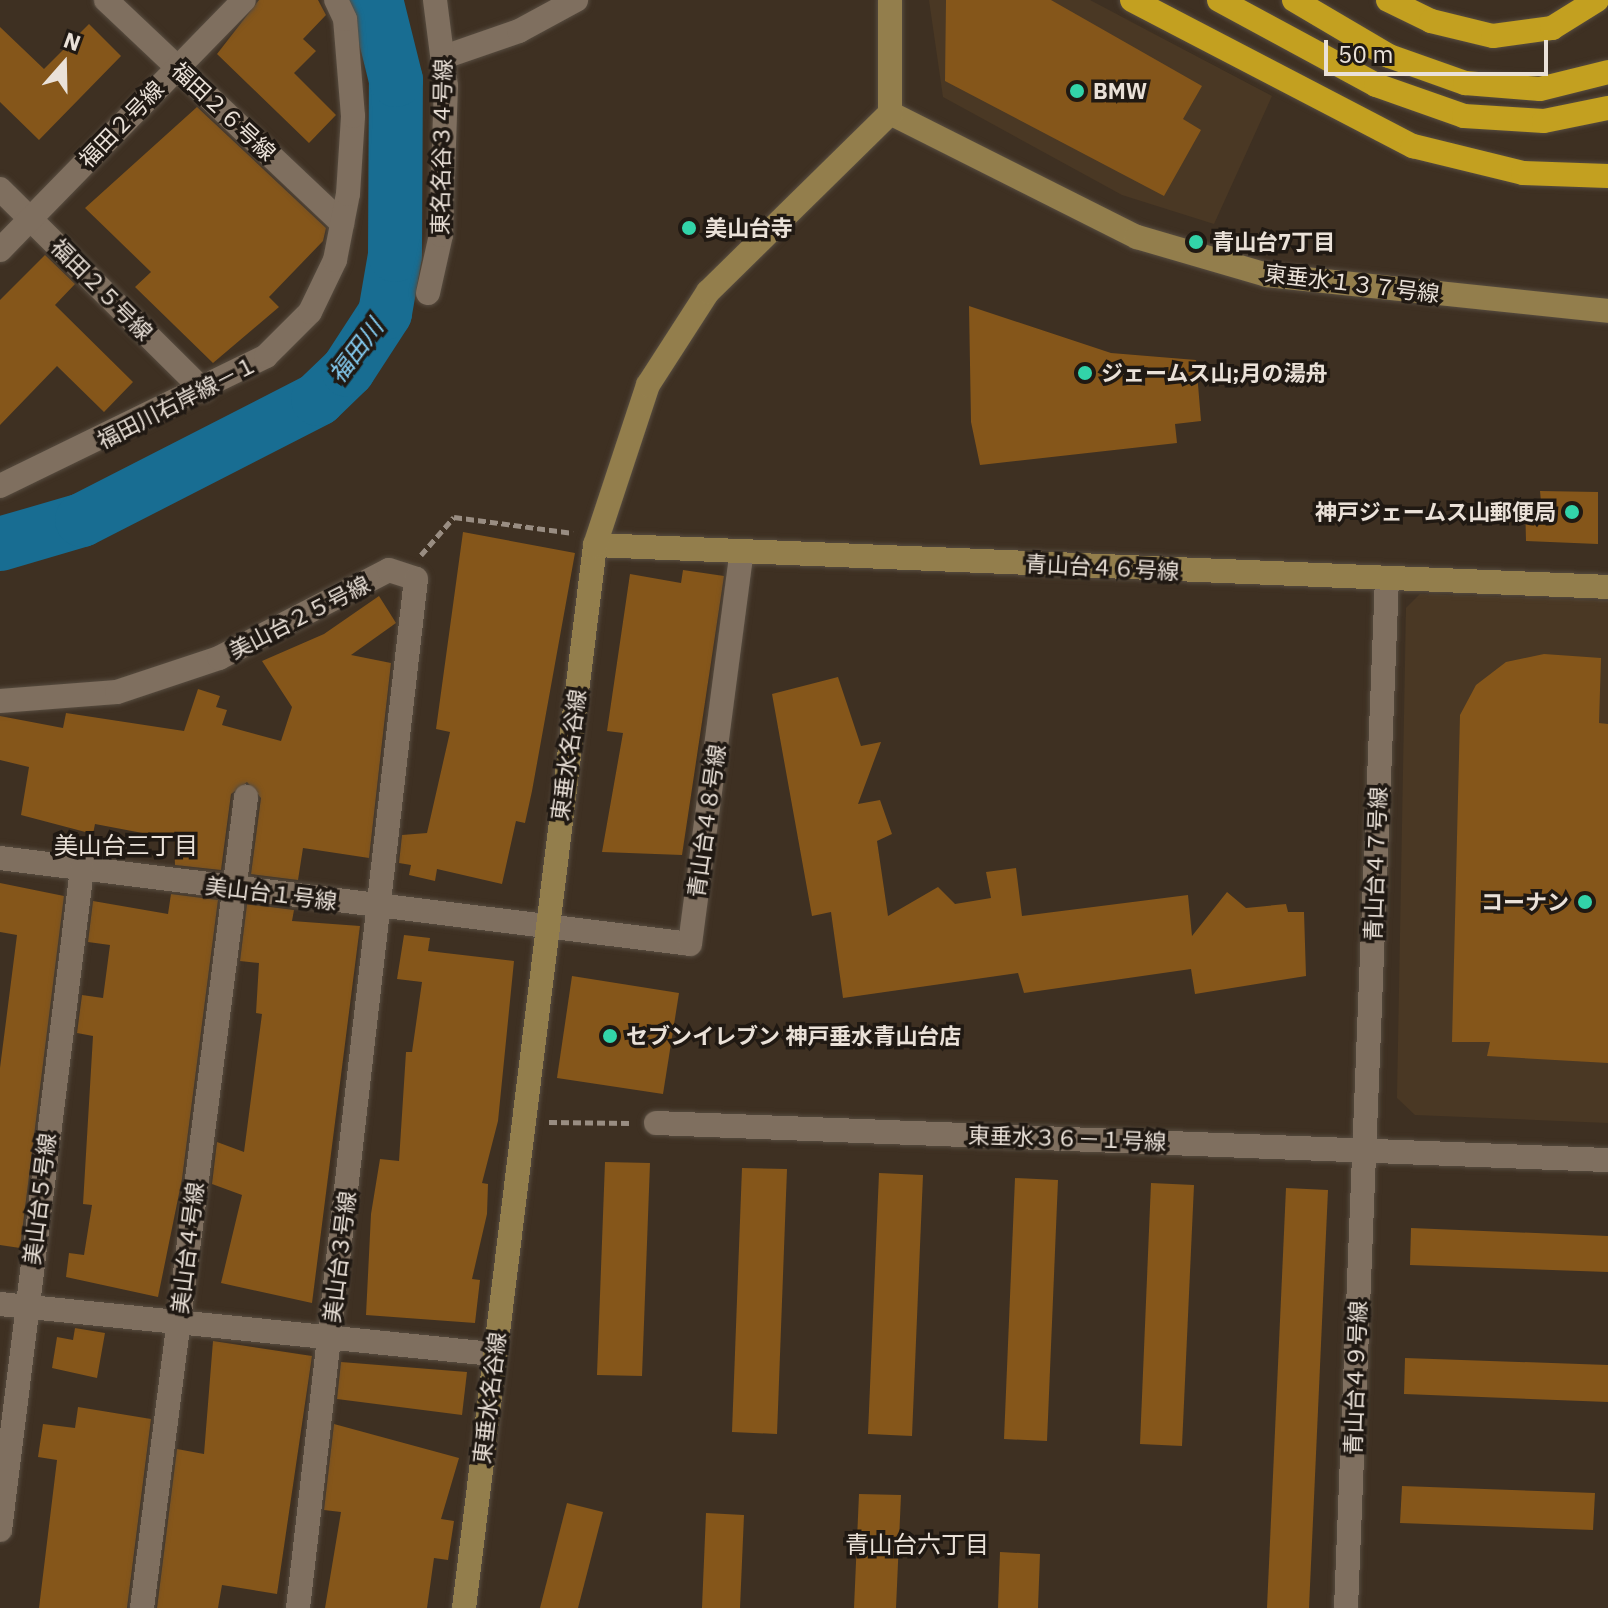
<!DOCTYPE html>
<meta charset="utf-8">
<style>
body{margin:0}
#map{position:relative;width:1608px;height:1608px;overflow:hidden;background:#3e3022;font-family:"IBM Plex Sans","Noto Sans JP",sans-serif}
div>[style]{position:absolute}
.built>*{inset:0;background:#4a3824}
.river>*{height:54px;margin:-27px;padding:0 27px;transform-origin:27px;border-radius:27px;background:#186d92}
.building>*{inset:0;background:#85561a}
.path>*{height:5px;margin-top:-2.5px;transform-origin:0;background:repeating-linear-gradient(90deg,#998d82 0 8px,transparent 0 12px)}
.roads{filter:drop-shadow(0 0 2px #574c40) drop-shadow(0 0 2px #574c40)}
.street>*{height:24px;margin:-12px;padding:0 12px;transform-origin:12px;border-radius:12px;background:#7f6f5f}
.secondary>*{height:24px;margin:-12px;padding:0 12px;transform-origin:12px;border-radius:12px;background:#937e4c}
.highway>*{height:24px;margin:-12px;padding:0 12px;transform-origin:12px;border-radius:12px;background:#c3a020}
.dots>*{width:22px;height:22px;translate:-50% -50%;box-sizing:border-box;border:4px solid #201913;border-radius:50%}
span{translate:-50% -50%;white-space:nowrap;text-align:center;line-height:1.15;-webkit-text-stroke:7px #201913;paint-order:stroke}
.poi-label{font-size:22px;color:#eae1d8;font-weight:700}
.left{translate:0 -50%;text-align:left}
.right{translate:-100% -50%;text-align:right}
.street-label{font-size:22px;color:#eae1d8}
.water-label{font-size:24px;color:#85cdf3;font-style:italic}
.neighbourhood-label{font-size:24px;color:#eae1d8}
.north{position:absolute;left:24px;top:24px;width:80px;height:80px;-webkit-text-stroke:6px #201913;paint-order:stroke;rotate:20deg;font-size:22px;font-weight:700;line-height:32px;text-align:center;color:#eae1d8}
.north::after{content:'';display:block;margin:auto;width:28px;height:36px;background:#eae1d8;clip-path:polygon(50% 0,100% 100%,50% 72%,0 100%)}
.scale{position:absolute;left:1324px;top:40px;width:224px;height:36px;box-sizing:border-box;border:4px solid #eae1d8;border-top:0;padding-left:10px;font-size:24px;line-height:28px;white-space:nowrap;color:#eae1d8;-webkit-text-stroke:6px #201913;paint-order:stroke}
</style>
<div id="map">
<div class="built">
<i style="clip-path:polygon(929px 0,1090px 0,1272px 96px,1214px 224px,1122px 195px,943px 97px)"></i>
<i style="clip-path:polygon(1420px 594px,1608px 601px,1608px 1123px,1415px 1115px,1397px 1098px,1406px 608px)"></i>
</div>
<div class="river">
<i style="left:0;top:544px;width:85px;rotate:-16.3deg"></i>
<i style="left:82px;top:520px;width:265px;rotate:-27.1deg"></i>
<i style="left:318px;top:399px;width:42px;rotate:-44deg"></i>
<i style="left:348px;top:370px;width:68px;rotate:-57deg"></i>
<i style="left:385px;top:313px;width:59px;rotate:-80.2deg"></i>
<i style="left:395px;top:255px;width:175px;rotate:-89.7deg"></i>
<i style="left:396px;top:80px;width:82px;rotate:-104deg"></i>
</div>
<div class="building">
<i style="clip-path:polygon(259px 0,318px 0,326px 15px,303px 39px,316px 51px,294px 73px,336px 115px,309px 143px,217px 54px)"></i>
<i style="clip-path:polygon(946px 0,1051px 0,1202px 86px,1183px 119px,1201px 130px,1164px 196px,945px 81px)"></i>
<i style="clip-path:polygon(89px 24px,121px 56px,39px 140px,0 102px,0 27px,44px 69px)"></i>
<i style="clip-path:polygon(197px 107px,326px 228px,323px 241px,269px 297px,279px 307px,213px 363px,135px 287px,151px 272px,85px 208px)"></i>
<i style="clip-path:polygon(45px 255px,75px 284px,55px 305px,133px 382px,104px 412px,57px 366px,0 425px,0 300px)"></i>
<i style="clip-path:polygon(969px 306px,1111px 353px,1196px 360px,1201px 421px,1175px 424px,1177px 443px,980px 465px,971px 422px)"></i>
<i style="clip-path:polygon(1540px 491px,1598px 492px,1598px 544px,1526px 541px,1525px 502px,1541px 502px)"></i>
<i style="clip-path:polygon(463px 532px,575px 553px,532px 791px,525px 823px,516px 821px,502px 884px,437px 869px,435px 881px,409px 875px,411px 865px,399px 863px,402px 835px,427px 833px,450px 732px,436px 729px)"></i>
<i style="clip-path:polygon(683px 570px,724px 576px,682px 855px,602px 852px,623px 733px,607px 731px,630px 574px,681px 583px)"></i>
<i style="clip-path:polygon(379px 596px,396px 623px,351px 655px,391px 663px,369px 858px,303px 848px,298px 880px,251px 874px,261px 798px,247px 782px,231px 794px,221px 870px,175px 865px,174px 839px,95px 824px,93px 834px,21px 815px,29px 767px,0 760px,0 716px,63px 728px,66px 713px,184px 731px,198px 689px,220px 696px,216px 707px,227px 710px,222px 725px,281px 741px,292px 707px,262px 661px,324px 634px)"></i>
<i style="clip-path:polygon(1544px 654px,1601px 658px,1599px 723px,1608px 724px,1608px 1063px,1487px 1056px,1490px 1042px,1452px 1042px,1460px 715px,1476px 685px,1506px 662px)"></i>
<i style="clip-path:polygon(838px 677px,861px 746px,881px 742px,858px 804px,880px 800px,892px 834px,877px 841px,888px 916px,938px 887px,955px 904px,991px 898px,986px 872px,1016px 868px,1022px 916px,1188px 895px,1192px 936px,1227px 892px,1246px 908px,1286px 904px,1288px 912px,1304px 912px,1306px 976px,1195px 994px,1191px 969px,1024px 993px,1018px 973px,843px 998px,831px 912px,812px 916px,772px 694px)"></i>
<i style="clip-path:polygon(0 883px,64px 896px,20px 1248px,0 1245px,0 1068px,17px 935px,0 932px)"></i>
<i style="clip-path:polygon(171px 894px,218px 900px,182px 1179px,158px 1297px,66px 1277px,69px 1253px,84px 1255px,92px 1205px,83px 1204px,93px 1036px,77px 1033px,82px 995px,103px 998px,110px 945px,88px 942px,93px 901px,168px 914px)"></i>
<i style="clip-path:polygon(247px 904px,294px 910px,292px 921px,360px 926px,312px 1303px,221px 1283px,242px 1195px,212px 1184px,217px 1142px,244px 1152px,262px 1014px,256px 1013px,259px 963px,240px 961px)"></i>
<i style="clip-path:polygon(404px 935px,430px 938px,428px 951px,514px 961px,498px 1121px,482px 1183px,488px 1184px,487px 1214px,472px 1279px,480px 1280px,475px 1323px,366px 1315px,371px 1214px,380px 1159px,399px 1161px,406px 1052px,412px 1052px,422px 982px,397px 979px)"></i>
<i style="clip-path:polygon(572px 976px,679px 993px,663px 1094px,557px 1078px)"></i>
<i style="clip-path:polygon(605px 1162px,650px 1163px,642px 1376px,597px 1375px)"></i>
<i style="clip-path:polygon(742px 1168px,787px 1169px,777px 1434px,732px 1432px)"></i>
<i style="clip-path:polygon(879px 1173px,923px 1175px,912px 1436px,868px 1434px)"></i>
<i style="clip-path:polygon(1015px 1178px,1058px 1180px,1047px 1441px,1004px 1439px)"></i>
<i style="clip-path:polygon(1151px 1183px,1194px 1185px,1182px 1446px,1140px 1444px)"></i>
<i style="clip-path:polygon(1286px 1188px,1328px 1190px,1309px 1608px,1267px 1608px)"></i>
<i style="clip-path:polygon(1411px 1228px,1608px 1236px,1608px 1272px,1410px 1265px)"></i>
<i style="clip-path:polygon(75px 1328px,105px 1333px,97px 1378px,52px 1368px,57px 1337px,73px 1340px)"></i>
<i style="clip-path:polygon(213px 1341px,312px 1356px,277px 1594px,222px 1585px,218px 1608px,157px 1608px,177px 1449px,204px 1454px)"></i>
<i style="clip-path:polygon(1405px 1358px,1608px 1365px,1608px 1402px,1404px 1394px)"></i>
<i style="clip-path:polygon(341px 1362px,467px 1372px,462px 1415px,337px 1399px)"></i>
<i style="clip-path:polygon(78px 1407px,151px 1419px,127px 1608px,39px 1608px,57px 1460px,38px 1457px,43px 1424px,75px 1428px)"></i>
<i style="clip-path:polygon(334px 1424px,459px 1458px,441px 1519px,454px 1521px,448px 1560px,434px 1558px,427px 1608px,325px 1608px,341px 1512px,324px 1510px)"></i>
<i style="clip-path:polygon(1402px 1486px,1595px 1493px,1593px 1530px,1400px 1523px)"></i>
<i style="clip-path:polygon(859px 1494px,901px 1495px,896px 1608px,854px 1608px)"></i>
<i style="clip-path:polygon(567px 1503px,603px 1512px,578px 1608px,540px 1608px)"></i>
<i style="clip-path:polygon(706px 1513px,744px 1515px,740px 1608px,702px 1608px)"></i>
<i style="clip-path:polygon(1000px 1552px,1040px 1554px,1038px 1608px,998px 1608px)"></i>
</div>
<div class="path">
<i style="left:421px;top:555px;width:50px;rotate:-49deg"></i>
<i style="left:454px;top:517px;width:120px;rotate:7.7deg"></i>
<i style="left:549px;top:1122px;width:82px;rotate:0.7deg"></i>
</div>
<div class="roads">
<div class="street">
<i style="left:106px;top:0;width:325px;rotate:43.4deg"></i>
<i style="left:444px;top:57px;width:79px;rotate:-19.1deg"></i>
<i style="left:519px;top:31px;width:65px;rotate:-28.5deg"></i>
<i style="left:0;top:189px;width:286px;rotate:44.7deg"></i>
<i style="left:0;top:250px;width:349px;rotate:-45.7deg"></i>
<i style="left:428px;top:293px;width:59px;rotate:-77.4deg"></i>
<i style="left:441px;top:235px;width:149px;rotate:-88.1deg"></i>
<i style="left:446px;top:86px;width:87px;rotate:-97.3deg"></i>
<i style="left:0;top:486px;width:296px;rotate:-26deg"></i>
<i style="left:266px;top:356px;width:62px;rotate:-45deg"></i>
<i style="left:310px;top:312px;width:58px;rotate:-64.3deg"></i>
<i style="left:335px;top:260px;width:67px;rotate:-78.9deg"></i>
<i style="left:348px;top:194px;width:78px;rotate:-86.3deg"></i>
<i style="left:353px;top:116px;width:97px;rotate:-94.7deg"></i>
<i style="left:345px;top:19px;width:21px;rotate:-115deg"></i>
<i style="left:0;top:701px;width:117px;rotate:-4.4deg"></i>
<i style="left:117px;top:692px;width:108px;rotate:-18.4deg"></i>
<i style="left:219px;top:658px;width:191px;rotate:-27.4deg"></i>
<i style="left:389px;top:570px;width:28px;rotate:18deg"></i>
<i style="left:416px;top:579px;width:1036px;rotate:96.54deg"></i>
<i style="left:0;top:858px;width:695px;rotate:7.1deg"></i>
<i style="left:690px;top:944px;width:396px;rotate:-82.5deg"></i>
<i style="left:656px;top:1123px;width:953px;rotate:2.23deg"></i>
<i style="left:0;top:1304px;width:497px;rotate:5.8deg"></i>
<i style="left:0;top:1530px;width:666px;rotate:-82.93deg"></i>
<i style="left:142px;top:1608px;width:818px;rotate:-82.69deg"></i>
<i style="left:1346px;top:1608px;width:1029px;rotate:-87.72deg"></i>
</div>
<div class="secondary">
<i style="left:890px;top:113px;width:276px;rotate:26.7deg"></i>
<i style="left:1137px;top:237px;width:135px;rotate:16.3deg"></i>
<i style="left:1267px;top:275px;width:343px;rotate:6deg"></i>
<i style="left:595px;top:545px;width:1014px;rotate:2.37deg"></i>
<i style="left:464px;top:1608px;width:1071px;rotate:-82.97deg"></i>
<i style="left:595px;top:545px;width:169px;rotate:-71.7deg"></i>
<i style="left:648px;top:385px;width:111px;rotate:-57.2deg"></i>
<i style="left:708px;top:292px;width:255px;rotate:-44.5deg"></i>
<i style="left:890px;top:113px;width:113px;rotate:-90deg"></i>
</div>
<div class="highway">
<i style="left:1132px;top:0;width:317px;rotate:27.5deg"></i>
<i style="left:1413px;top:146px;width:113px;rotate:13.8deg"></i>
<i style="left:1523px;top:173px;width:85px;rotate:2deg"></i>
<i style="left:1219px;top:0;width:179px;rotate:28.4deg"></i>
<i style="left:1376px;top:85px;width:93px;rotate:19.4deg"></i>
<i style="left:1464px;top:116px;width:80px;rotate:3.6deg"></i>
<i style="left:1544px;top:121px;width:65px;rotate:-11.5deg"></i>
<i style="left:1294px;top:0;width:110px;rotate:30.5deg"></i>
<i style="left:1389px;top:56px;width:81px;rotate:19.6deg"></i>
<i style="left:1465px;top:83px;width:75px;rotate:4.6deg"></i>
<i style="left:1540px;top:89px;width:70px;rotate:-14deg"></i>
<i style="left:1388px;top:0;width:48px;rotate:26deg"></i>
<i style="left:1431px;top:21px;width:64px;rotate:13.6deg"></i>
<i style="left:1493px;top:36px;width:60px;rotate:-7.7deg"></i>
<i style="left:1552px;top:28px;width:53px;rotate:-31.9deg"></i>
</div>
</div>
<div class="dots">
<i style="left:1077px;top:91px;background:#32d4a9"></i>
<i style="left:689px;top:228px;background:#32d4a9"></i>
<i style="left:1196px;top:242px;background:#32d4a9"></i>
<i style="left:1085px;top:373px;background:#32d4a9"></i>
<i style="left:1572px;top:512px;background:#32d4a9"></i>
<i style="left:1585px;top:902px;background:#32d4a9"></i>
<i style="left:610px;top:1036px;background:#32d4a9"></i>
</div>
<div class="poi-label">
<span class="left" style="left:1093px;top:91px">BMW</span>
<span class="left" style="left:705px;top:228px">美山台寺</span>
<span class="left" style="left:1212px;top:242px">青山台7丁目</span>
<span class="left" style="left:1101px;top:373px">ジェームス山;月の湯舟</span>
<span class="right" style="left:1556px;top:512px">神戸ジェームス山郵便局</span>
<span class="right" style="left:1569px;top:902px">コーナン</span>
<span class="left" style="left:626px;top:1036px">セブンイレブン 神戸垂水青山台店</span>
</div>
<div class="street-label">
<span style="left:224px;top:111px;rotate:43deg">福田２６号線</span>
<span style="left:121px;top:124px;rotate:-46deg">福田２号線</span>
<span style="left:441px;top:147px;rotate:-89deg">東名名谷３４号線</span>
<span style="left:1352px;top:283px;rotate:7deg">東垂水１３７号線</span>
<span style="left:102px;top:289px;rotate:45deg">福田２５号線</span>
<span style="left:177px;top:402px;rotate:-27deg">福田川右岸線－１</span>
<span style="left:1102px;top:567px;rotate:3deg">青山台４６号線</span>
<span style="left:299px;top:617px;rotate:-27deg">美山台２５号線</span>
<span style="left:568px;top:755px;rotate:-82deg">東垂水名谷線</span>
<span style="left:706px;top:821px;rotate:-82deg">青山台４８号線</span>
<span style="left:1375px;top:864px;rotate:-88deg">青山台４７号線</span>
<span style="left:271px;top:893px;rotate:7deg">美山台１号線</span>
<span style="left:1067px;top:1138px;rotate:2deg">東垂水３６－１号線</span>
<span style="left:39px;top:1199px;rotate:-83deg">美山台５号線</span>
<span style="left:187px;top:1248px;rotate:-83deg">美山台４号線</span>
<span style="left:339px;top:1257px;rotate:-83deg">美山台３号線</span>
<span style="left:1355px;top:1378px;rotate:-88deg">青山台４９号線</span>
<span style="left:489px;top:1398px;rotate:-83deg">東垂水名谷線</span>
</div>
<div class="water-label">
<span style="left:356px;top:351px;rotate:-53deg">福田川</span>
</div>
<div class="neighbourhood-label">
<span style="left:126px;top:846px">美山台三丁目</span>
<span style="left:917px;top:1545px">青山台六丁目</span>
</div>
<div class="north">N</div>
<div class="scale">50 m</div>
</div>
